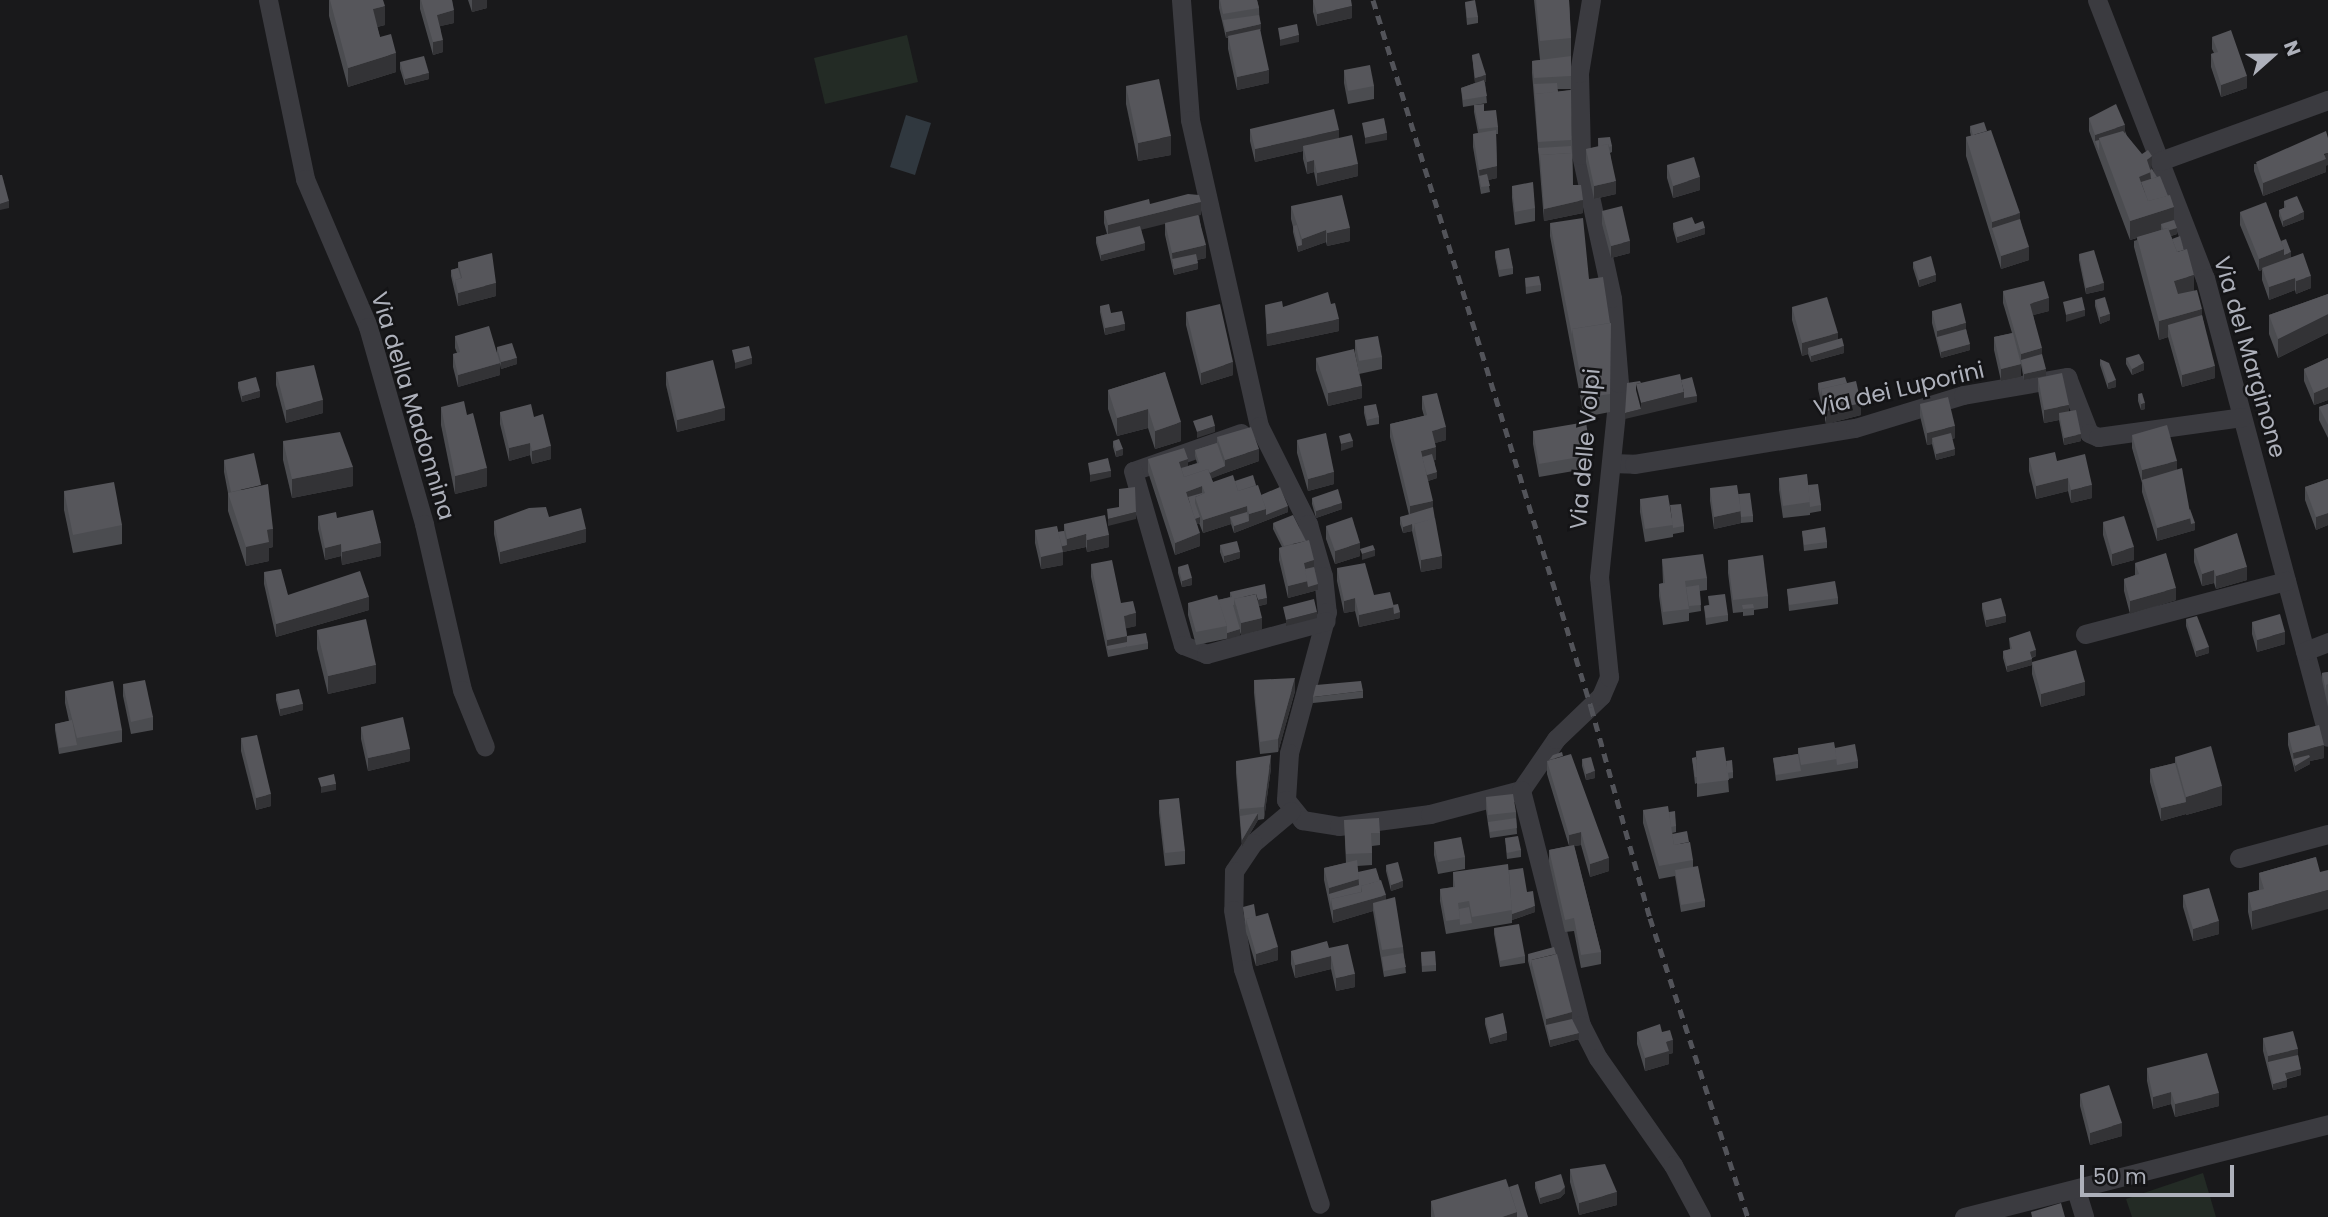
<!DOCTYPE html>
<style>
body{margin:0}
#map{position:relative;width:2328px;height:1217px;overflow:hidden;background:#19191b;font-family:Poppins,sans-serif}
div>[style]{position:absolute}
.green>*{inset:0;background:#232b25}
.water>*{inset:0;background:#30383f}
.minor>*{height:19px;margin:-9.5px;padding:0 9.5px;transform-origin:9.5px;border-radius:9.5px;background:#3b3b40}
.rail>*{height:5px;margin-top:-2.5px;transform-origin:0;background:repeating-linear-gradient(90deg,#525359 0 9px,transparent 0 16px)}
.wall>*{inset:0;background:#4b4c50}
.shaded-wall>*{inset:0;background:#333336}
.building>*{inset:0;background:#56565b}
span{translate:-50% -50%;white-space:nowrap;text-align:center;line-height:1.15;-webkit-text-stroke:5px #141416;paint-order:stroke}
.street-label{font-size:23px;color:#adb0ba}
.north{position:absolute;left:2237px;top:21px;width:70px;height:70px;-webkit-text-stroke:5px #141416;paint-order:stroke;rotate:69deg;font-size:19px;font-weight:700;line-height:28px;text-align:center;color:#adb0ba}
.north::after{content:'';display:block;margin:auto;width:24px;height:32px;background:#adb0ba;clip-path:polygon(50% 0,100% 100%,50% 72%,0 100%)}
.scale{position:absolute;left:2080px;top:1165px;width:154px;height:32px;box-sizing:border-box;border:4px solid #adb0ba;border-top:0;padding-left:9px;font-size:21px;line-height:24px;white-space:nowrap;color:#adb0ba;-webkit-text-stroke:5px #141416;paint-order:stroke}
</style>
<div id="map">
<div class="green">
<i style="clip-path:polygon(907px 35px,918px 82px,825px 104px,814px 58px)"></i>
<i style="clip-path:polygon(2203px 1173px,2216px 1217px,2132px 1217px,2126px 1199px)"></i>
</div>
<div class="water">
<i style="clip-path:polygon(906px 115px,931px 123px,915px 175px,890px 167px)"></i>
</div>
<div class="minor">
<i style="left:268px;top:0;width:183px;rotate:78.3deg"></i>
<i style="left:305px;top:179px;width:161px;rotate:66.9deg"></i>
<i style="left:368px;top:327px;width:205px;rotate:74.1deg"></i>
<i style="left:424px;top:524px;width:170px;rotate:77.1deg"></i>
<i style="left:462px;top:690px;width:61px;rotate:68deg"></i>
<i style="left:1181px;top:0;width:120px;rotate:85.7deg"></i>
<i style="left:1190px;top:120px;width:314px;rotate:77.3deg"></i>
<i style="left:1259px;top:426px;width:110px;rotate:63.4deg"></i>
<i style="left:1308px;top:524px;width:54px;rotate:73.9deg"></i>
<i style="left:1323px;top:576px;width:36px;rotate:84deg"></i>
<i style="left:1327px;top:612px;width:146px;rotate:105.1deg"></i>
<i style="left:1289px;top:753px;width:47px;rotate:93.7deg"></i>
<i style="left:1286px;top:800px;width:26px;rotate:51deg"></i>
<i style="left:1302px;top:820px;width:37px;rotate:9deg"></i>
<i style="left:1339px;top:826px;width:92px;rotate:-7.5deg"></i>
<i style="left:1430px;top:814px;width:94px;rotate:-14.8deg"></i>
<i style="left:2097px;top:0;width:298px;rotate:68.8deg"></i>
<i style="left:2205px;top:278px;width:475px;rotate:75deg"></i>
<i style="left:2160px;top:161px;width:179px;rotate:-20deg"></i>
<i style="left:1241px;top:433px;width:114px;rotate:160.6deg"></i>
<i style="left:1133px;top:471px;width:181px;rotate:74deg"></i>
<i style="left:1183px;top:645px;width:25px;rotate:21deg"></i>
<i style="left:1206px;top:654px;width:124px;rotate:-15.4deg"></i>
<i style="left:1611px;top:463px;width:23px;rotate:2deg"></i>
<i style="left:1634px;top:464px;width:224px;rotate:-9.3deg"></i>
<i style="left:1855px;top:428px;width:113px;rotate:-17deg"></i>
<i style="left:1963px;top:395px;width:106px;rotate:-9.8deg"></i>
<i style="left:2067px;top:377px;width:60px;rotate:68.6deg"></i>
<i style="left:2089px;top:433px;width:10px;rotate:24deg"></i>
<i style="left:2098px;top:437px;width:145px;rotate:-7.9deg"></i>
<i style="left:2085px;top:634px;width:208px;rotate:-14.8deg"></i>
<i style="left:2305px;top:651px;width:25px;rotate:-21deg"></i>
<i style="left:1521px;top:790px;width:62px;rotate:-55.5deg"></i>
<i style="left:1556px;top:739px;width:62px;rotate:-43.7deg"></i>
<i style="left:1601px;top:696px;width:21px;rotate:-67deg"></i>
<i style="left:1609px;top:677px;width:100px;rotate:-95.7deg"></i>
<i style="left:1599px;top:577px;width:195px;rotate:-84.1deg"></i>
<i style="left:1619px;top:383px;width:85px;rotate:-94.7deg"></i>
<i style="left:1612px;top:298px;width:146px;rotate:-102.2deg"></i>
<i style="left:1581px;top:155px;width:82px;rotate:-91.4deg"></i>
<i style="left:1579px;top:73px;width:74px;rotate:-80.7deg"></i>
<i style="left:1521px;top:790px;width:243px;rotate:75.7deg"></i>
<i style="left:1581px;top:1025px;width:37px;rotate:63deg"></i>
<i style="left:1598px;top:1058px;width:131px;rotate:55deg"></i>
<i style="left:1673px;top:1165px;width:59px;rotate:61.7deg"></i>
<i style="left:1291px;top:811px;width:50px;rotate:139.9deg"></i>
<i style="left:1253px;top:843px;width:34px;rotate:124deg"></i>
<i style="left:1234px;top:871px;width:39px;rotate:91deg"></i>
<i style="left:1233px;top:910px;width:60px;rotate:80.4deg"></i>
<i style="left:1243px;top:969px;width:247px;rotate:71.9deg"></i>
<i style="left:2239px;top:858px;width:92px;rotate:-15.1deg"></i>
<i style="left:2076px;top:1190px;width:28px;rotate:73deg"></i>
<i style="left:1964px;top:1217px;width:376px;rotate:-14.3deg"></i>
</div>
<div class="rail">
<i style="left:1373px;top:0;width:740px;rotate:72.86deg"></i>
<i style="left:1591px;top:707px;width:219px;rotate:74.4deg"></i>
<i style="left:1650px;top:918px;width:315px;rotate:71.9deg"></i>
</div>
<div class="wall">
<i style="clip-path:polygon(329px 0,383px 0,385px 25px,377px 27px,380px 37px,396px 72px,348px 87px,329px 16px)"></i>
<i style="clip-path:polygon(420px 0,452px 0,454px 23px,440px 26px,443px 52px,433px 55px,420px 9px)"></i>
<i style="clip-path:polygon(468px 0,487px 0,487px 8px,472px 12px)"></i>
<i style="clip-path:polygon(1219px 0,1257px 0,1259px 8px,1260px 30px,1269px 83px,1237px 90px,1228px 49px,1228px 38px,1226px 38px,1219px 8px)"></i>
<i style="clip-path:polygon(1313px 0,1352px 18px,1317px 26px,1313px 12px)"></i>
<i style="clip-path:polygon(1534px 0,1569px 0,1571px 38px,1571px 89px,1557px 89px,1558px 92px,1571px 90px,1573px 185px,1583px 213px,1544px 221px,1532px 73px,1532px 61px,1540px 60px)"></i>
<i style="clip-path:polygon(1465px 2px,1478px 17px,1478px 23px,1467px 25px)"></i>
<i style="clip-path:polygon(2212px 37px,2247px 88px,2221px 97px,2211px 67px,2211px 54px,2214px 53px,2212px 49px)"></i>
<i style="clip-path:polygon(1472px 55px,1486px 82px,1485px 82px,1487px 103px,1463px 107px,1461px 88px,1475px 83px)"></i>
<i style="clip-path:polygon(400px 62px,429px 79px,405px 85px,400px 69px)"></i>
<i style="clip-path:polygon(1344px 70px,1374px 86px,1374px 99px,1348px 104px,1344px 83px)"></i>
<i style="clip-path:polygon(1126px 86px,1171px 155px,1138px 161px,1126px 104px)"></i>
<i style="clip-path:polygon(1474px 105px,1484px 111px,1498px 127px,1498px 134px,1496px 134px,1497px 178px,1488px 180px,1490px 192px,1481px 194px,1473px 147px,1473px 134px,1478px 133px,1474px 112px)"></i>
<i style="clip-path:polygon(2089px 118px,2125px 131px,2127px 136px,2152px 169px,2174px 220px,2177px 234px,2171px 236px,2194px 290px,2202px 315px,2215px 378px,2182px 387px,2168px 337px,2159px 340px,2134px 247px,2134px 241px,2137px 240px,2137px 238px,2130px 240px,2089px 131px)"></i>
<i style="clip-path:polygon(1970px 126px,2020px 219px,2029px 260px,2001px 269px,1966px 156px,1966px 137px,1971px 136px,1970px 132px)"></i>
<i style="clip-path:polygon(1250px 129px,1339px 138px,1358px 176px,1317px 186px,1314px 172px,1307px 174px,1303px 159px,1303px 151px,1255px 162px,1250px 141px)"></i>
<i style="clip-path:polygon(1598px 138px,1612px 146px,1612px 152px,1610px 153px,1616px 194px,1594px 199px,1586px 162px,1586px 149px,1598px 147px)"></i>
<i style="clip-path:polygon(2254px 164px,2326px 166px,2326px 172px,2263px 196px,2254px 171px)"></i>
<i style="clip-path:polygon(1667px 165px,1700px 190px,1673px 198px,1667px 178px)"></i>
<i style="clip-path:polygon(1512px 186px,1535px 208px,1535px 221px,1515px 225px,1512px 198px)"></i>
<i style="clip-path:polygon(2284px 201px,2304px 219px,2283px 227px,2279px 216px,2279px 210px,2284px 208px)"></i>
<i style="clip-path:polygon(1150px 204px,1201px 215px,1199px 215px,1206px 258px,1197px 260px,1198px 269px,1174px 275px,1165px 235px,1165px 223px,1141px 229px,1145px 250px,1101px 261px,1096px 243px,1096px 237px,1107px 234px,1104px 223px,1104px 211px)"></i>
<i style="clip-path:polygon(1291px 206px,1350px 241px,1327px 246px,1326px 242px,1298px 252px,1293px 232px,1293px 227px,1291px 219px)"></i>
<i style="clip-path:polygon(1602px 211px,1630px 253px,1611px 258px,1602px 224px)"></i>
<i style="clip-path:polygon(2240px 212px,2281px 241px,2311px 288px,2296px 294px,2295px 290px,2269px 300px,2262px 280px,2262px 270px,2259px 271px,2240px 225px)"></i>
<i style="clip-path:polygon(1550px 223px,1589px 279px,1610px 323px,1610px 412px,1584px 417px,1550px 236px)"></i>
<i style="clip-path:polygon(1673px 223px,1695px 224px,1705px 234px,1677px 243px,1673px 229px)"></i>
<i style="clip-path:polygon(1495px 251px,1513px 268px,1513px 274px,1499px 277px,1495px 257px)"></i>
<i style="clip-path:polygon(2079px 254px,2104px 290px,2086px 294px,2079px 260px)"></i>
<i style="clip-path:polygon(458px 262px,496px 296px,458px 306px,451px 276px,451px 270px,458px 268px)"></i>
<i style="clip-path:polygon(1913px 262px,1936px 281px,1919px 287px,1913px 268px)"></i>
<i style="clip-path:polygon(1525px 278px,1541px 285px,1541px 291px,1526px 294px)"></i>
<i style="clip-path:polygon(2003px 291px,2049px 311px,2033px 315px,2046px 376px,2024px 380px,2021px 365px,2021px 377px,2001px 381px,1994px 350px,1994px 337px,2012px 333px,2003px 303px)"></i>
<i style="clip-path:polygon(2328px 294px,2328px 333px,2278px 358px,2269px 334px,2269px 315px)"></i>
<i style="clip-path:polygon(2095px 300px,2110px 320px,2100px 324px,2095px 306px)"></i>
<i style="clip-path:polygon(1331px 304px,1339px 331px,1267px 346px,1265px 305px,1283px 307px)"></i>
<i style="clip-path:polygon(1100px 306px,1111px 313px,1125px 330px,1105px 335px,1100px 312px)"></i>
<i style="clip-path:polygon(1792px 307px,1838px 339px,1844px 353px,1811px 362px,1808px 354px,1802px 356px,1792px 320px)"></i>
<i style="clip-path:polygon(1932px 311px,1966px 329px,1970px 350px,1941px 358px,1932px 323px)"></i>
<i style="clip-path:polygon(1186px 312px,1233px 375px,1201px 385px,1186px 325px)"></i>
<i style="clip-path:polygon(455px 336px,497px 353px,497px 347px,517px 364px,501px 369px,500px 363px,500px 375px,458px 387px,453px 367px,453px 354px,457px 353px,455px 348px)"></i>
<i style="clip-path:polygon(1355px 340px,1382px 357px,1382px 369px,1359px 374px,1355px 353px)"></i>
<i style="clip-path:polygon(1316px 358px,1362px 398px,1328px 406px,1316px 370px)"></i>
<i style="clip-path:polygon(2126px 358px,2144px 370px,2132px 375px,2126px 364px)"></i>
<i style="clip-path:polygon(2328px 358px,2328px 400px,2314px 405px,2304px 381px,2304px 369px)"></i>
<i style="clip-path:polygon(2100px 359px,2116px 387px,2108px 389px,2100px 365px)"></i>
<i style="clip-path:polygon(276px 372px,323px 413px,286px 423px,276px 385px)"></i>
<i style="clip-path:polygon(666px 372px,725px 420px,677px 432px,666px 385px)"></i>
<i style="clip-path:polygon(1165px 372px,1181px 441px,1155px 449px,1148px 428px,1117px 436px,1108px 409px,1108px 390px)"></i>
<i style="clip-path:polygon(2038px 378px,2081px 441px,2064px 445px,2059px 420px,2044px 423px,2038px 390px)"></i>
<i style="clip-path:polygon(238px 382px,260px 397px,242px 402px,238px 388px)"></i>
<i style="clip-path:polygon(1818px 383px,1847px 383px,1861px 415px,1826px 424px,1818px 389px)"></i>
<i style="clip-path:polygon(2138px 394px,2145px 409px,2141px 410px,2138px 401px)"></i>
<i style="clip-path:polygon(1422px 396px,1446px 440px,1435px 443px,1436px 460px,1434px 460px,1437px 478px,1428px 481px,1442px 568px,1421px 572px,1412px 531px,1403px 533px,1400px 524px,1400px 517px,1409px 515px,1390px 437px,1390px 424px,1424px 416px,1422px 409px)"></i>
<i style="clip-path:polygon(1920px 404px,1955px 438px,1952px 439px,1955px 455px,1936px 460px,1932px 444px,1927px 445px,1920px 416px)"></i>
<i style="clip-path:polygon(2328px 404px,2328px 438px,2319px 420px,2319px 407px)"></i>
<i style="clip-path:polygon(1364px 406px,1379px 417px,1379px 424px,1367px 426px,1364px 413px)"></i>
<i style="clip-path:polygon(441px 407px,487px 486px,455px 494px,441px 425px)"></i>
<i style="clip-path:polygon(500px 412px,534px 417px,551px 459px,532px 464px,530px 455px,509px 461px,500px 424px)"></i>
<i style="clip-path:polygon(1533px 431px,1591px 455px,1591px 468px,1539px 477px,1533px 444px)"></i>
<i style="clip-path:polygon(2132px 435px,2177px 470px,2195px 530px,2157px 541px,2142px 492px,2142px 483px,2132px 448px)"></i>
<i style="clip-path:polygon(1217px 437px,1259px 461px,1211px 478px,1213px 482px,1235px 481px,1256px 485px,1261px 495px,1288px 512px,1234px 533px,1231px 524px,1203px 533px,1199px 523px,1197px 524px,1200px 546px,1175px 555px,1148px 472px,1148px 459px,1188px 466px,1197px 463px,1195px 456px,1195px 450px,1217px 443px)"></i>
<i style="clip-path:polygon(1297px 440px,1334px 484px,1308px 491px,1297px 453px)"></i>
<i style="clip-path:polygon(283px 441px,353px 486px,292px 498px,283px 460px)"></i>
<i style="clip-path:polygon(1113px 441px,1123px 455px,1116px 457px,1113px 447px)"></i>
<i style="clip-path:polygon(2029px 458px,2057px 461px,2092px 498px,2071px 503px,2068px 491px,2036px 499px,2029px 471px)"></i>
<i style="clip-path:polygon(224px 460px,273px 547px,269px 548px,269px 561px,246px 566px,228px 511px,228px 493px,224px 472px)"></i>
<i style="clip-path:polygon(1779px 478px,1808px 485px,1821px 505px,1821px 511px,1810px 513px,1810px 515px,1783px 518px,1779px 490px)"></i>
<i style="clip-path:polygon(2328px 479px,2328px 525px,2316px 530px,2305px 500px,2305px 487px)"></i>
<i style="clip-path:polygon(1710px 488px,1739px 494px,1753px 516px,1753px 522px,1741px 523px,1714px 529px,1710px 501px)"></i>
<i style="clip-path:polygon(64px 491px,122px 525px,122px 544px,73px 553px,64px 510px)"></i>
<i style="clip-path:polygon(1312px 498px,1342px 509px,1316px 518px,1312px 504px)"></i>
<i style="clip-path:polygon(1640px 499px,1684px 526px,1684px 532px,1673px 534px,1673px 537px,1645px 542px,1640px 512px)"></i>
<i style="clip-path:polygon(318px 516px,337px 518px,381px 556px,342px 565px,341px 556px,325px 560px,318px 529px)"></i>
<i style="clip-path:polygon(549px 517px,586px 542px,500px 564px,494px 534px,494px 521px)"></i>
<i style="clip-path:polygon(2103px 522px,2134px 560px,2112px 566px,2103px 535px)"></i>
<i style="clip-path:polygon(1273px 523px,1314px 567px,1318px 590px,1288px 598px,1279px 560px,1279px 548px,1282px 547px,1273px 529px)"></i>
<i style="clip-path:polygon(1064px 524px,1109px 547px,1087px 552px,1086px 547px,1063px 552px,1063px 565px,1041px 569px,1035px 543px,1035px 530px,1058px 532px,1064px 531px)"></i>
<i style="clip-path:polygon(1326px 526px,1360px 556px,1335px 564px,1326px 539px)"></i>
<i style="clip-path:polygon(1802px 531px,1827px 542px,1827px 548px,1804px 551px)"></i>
<i style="clip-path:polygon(1220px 545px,1240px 558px,1224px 563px,1220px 552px)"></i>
<i style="clip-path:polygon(2194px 549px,2247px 580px,2216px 589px,2214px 583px,2202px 586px,2194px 562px)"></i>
<i style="clip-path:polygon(1662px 559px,1707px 578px,1707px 590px,1700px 591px,1701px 611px,1689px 613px,1689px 621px,1663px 625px,1659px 596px,1659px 584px,1663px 583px)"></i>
<i style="clip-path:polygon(1728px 560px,1768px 596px,1768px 608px,1754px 610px,1754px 615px,1743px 616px,1743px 612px,1733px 613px,1728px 573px)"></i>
<i style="clip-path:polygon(2135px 563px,2176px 600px,2130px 614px,2124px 591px,2124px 579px,2135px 575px)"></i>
<i style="clip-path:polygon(1091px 564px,1136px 626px,1126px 628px,1127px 636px,1148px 643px,1148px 649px,1108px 657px,1091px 577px)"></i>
<i style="clip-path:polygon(1178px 567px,1192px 585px,1182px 587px,1178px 573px)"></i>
<i style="clip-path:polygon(1337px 568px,1374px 595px,1393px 605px,1400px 618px,1359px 627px,1355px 611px,1344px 613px,1337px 581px)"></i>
<i style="clip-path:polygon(264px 572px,288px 595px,369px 610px,276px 637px,264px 584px)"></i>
<i style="clip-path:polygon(1787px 589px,1838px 598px,1838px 604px,1789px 611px)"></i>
<i style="clip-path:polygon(1230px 592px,1267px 604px,1259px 606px,1262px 630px,1241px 635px,1240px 632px,1240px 636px,1196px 645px,1188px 615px,1188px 603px,1218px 600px,1230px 597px)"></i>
<i style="clip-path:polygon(1708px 596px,1728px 615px,1728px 621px,1706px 625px,1704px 606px,1709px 605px)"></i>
<i style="clip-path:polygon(1982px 603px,2006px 622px,1986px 627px,1982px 609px)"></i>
<i style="clip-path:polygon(2186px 619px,2209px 653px,2196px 657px,2186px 626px)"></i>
<i style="clip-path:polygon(2252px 622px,2285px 644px,2257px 652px,2252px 634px)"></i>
<i style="clip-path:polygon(317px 630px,376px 683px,328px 694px,317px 649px)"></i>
<i style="clip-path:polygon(2009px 638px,2036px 656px,2032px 658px,2032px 665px,2007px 672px,2003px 658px,2003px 651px,2010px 649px)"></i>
<i style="clip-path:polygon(2032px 662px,2085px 695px,2041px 707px,2032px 674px)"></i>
<i style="clip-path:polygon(2328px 672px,2328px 707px,2322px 680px,2322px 673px)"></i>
<i style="clip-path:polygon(1254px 680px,1295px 691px,1278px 752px,1260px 754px,1254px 693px)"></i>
<i style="clip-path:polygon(123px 684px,153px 717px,153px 730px,131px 734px,123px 696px)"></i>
<i style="clip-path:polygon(65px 691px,122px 730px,122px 742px,59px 754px,55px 730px,55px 724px,69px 721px,65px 703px)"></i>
<i style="clip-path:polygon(1363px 691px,1363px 698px,1313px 703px,1313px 697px)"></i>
<i style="clip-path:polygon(276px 694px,303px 710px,280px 716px,276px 700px)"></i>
<i style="clip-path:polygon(361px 727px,410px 761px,368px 771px,361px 739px)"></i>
<i style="clip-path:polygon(2288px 733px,2324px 758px,2310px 761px,2310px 764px,2295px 772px,2288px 745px)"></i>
<i style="clip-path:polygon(241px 738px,271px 806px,256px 810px,241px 751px)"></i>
<i style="clip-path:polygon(1798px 748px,1835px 748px,1858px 761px,1858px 768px,1776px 781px,1773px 758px,1798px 754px)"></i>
<i style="clip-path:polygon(2175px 757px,2222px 805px,2186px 815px,2186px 814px,2161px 821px,2150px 782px,2150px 769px,2175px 763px)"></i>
<i style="clip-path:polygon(1692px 758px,1733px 772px,1733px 778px,1728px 779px,1729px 792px,1697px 797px,1697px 783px,1695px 784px)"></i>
<i style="clip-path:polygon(1582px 759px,1595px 778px,1586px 780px,1582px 766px)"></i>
<i style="clip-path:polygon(1236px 761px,1271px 768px,1264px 819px,1258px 820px,1242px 847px,1236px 773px)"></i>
<i style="clip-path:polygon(1547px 761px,1609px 871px,1590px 877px,1581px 845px,1574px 846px,1601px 952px,1601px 964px,1581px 968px,1574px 931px,1565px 932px,1549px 862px,1549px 850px,1569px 846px,1547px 774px)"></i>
<i style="clip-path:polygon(1486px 797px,1516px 812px,1517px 834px,1490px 838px,1486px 810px)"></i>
<i style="clip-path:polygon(1159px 800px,1185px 851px,1185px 864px,1165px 866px,1159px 813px)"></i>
<i style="clip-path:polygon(1643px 810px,1669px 812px,1676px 826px,1676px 832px,1672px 833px,1693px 860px,1693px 867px,1705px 901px,1705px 907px,1681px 912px,1675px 876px,1659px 879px,1643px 823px)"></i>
<i style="clip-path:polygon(1344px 820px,1380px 833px,1380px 845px,1372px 846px,1372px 865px,1357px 866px,1358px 872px,1386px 900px,1403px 947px,1406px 973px,1384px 977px,1373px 911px,1333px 923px,1324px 880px,1324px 868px,1346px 863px)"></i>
<i style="clip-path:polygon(1505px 838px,1521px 850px,1521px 857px,1507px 859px)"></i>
<i style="clip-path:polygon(1434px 842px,1465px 857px,1465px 869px,1438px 874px,1434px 855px)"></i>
<i style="clip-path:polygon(2316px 857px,2252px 930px,2248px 912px,2248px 893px,2259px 890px,2259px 873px)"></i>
<i style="clip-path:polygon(1386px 865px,1403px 887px,1391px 891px,1386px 871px)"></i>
<i style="clip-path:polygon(1509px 870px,1527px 892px,1535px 912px,1512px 920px,1512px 923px,1446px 934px,1440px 901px,1440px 889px,1453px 887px,1453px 872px)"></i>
<i style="clip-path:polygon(2183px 895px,2219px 934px,2193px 941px,2183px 907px)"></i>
<i style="clip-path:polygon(1243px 907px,1256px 917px,1278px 960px,1256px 966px,1246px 932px)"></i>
<i style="clip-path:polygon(1494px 928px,1525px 956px,1525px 963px,1500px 967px,1494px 934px)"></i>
<i style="clip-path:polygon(1329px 948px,1355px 987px,1336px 991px,1331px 969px,1295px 978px,1291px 964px,1291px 951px)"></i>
<i style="clip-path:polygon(1421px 952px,1436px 965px,1436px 971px,1422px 972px)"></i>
<i style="clip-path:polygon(1528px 954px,1572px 1019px,1579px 1039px,1550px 1047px,1528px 961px)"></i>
<i style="clip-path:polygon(1485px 1018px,1507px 1040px,1490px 1044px,1485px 1024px)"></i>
<i style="clip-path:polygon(1637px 1032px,1662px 1032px,1673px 1053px,1669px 1054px,1669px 1064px,1645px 1071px,1637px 1044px)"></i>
<i style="clip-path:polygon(2263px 1038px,2298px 1055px,2301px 1075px,2287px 1079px,2287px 1087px,2273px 1090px,2263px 1051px)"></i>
<i style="clip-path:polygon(2147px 1068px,2219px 1106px,2175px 1117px,2171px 1104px,2153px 1109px,2147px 1081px)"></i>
<i style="clip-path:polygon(2080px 1094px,2122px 1136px,2090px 1145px,2080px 1106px)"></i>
<i style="clip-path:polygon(1570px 1169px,1617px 1205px,1579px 1215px,1570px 1182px)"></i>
<i style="clip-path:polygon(1535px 1182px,1565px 1193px,1560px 1198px,1540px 1204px,1535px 1188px)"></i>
<i style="clip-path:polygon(1509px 1187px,1528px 1217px,1431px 1217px,1431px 1201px)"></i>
</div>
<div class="shaded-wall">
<i style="clip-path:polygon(472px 0,487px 0,487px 8px,472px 12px)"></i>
<i style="clip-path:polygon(385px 6px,385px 25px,373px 28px,373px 9px)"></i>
<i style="clip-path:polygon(1352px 6px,1352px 18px,1317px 26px,1317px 14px)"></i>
<i style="clip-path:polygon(454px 10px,454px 23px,437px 27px,437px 15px)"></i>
<i style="clip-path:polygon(1261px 24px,1261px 30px,1226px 38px,1226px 32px)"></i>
<i style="clip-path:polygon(1299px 35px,1299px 42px,1280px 46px,1280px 40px)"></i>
<i style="clip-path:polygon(443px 40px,443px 52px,433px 55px,433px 42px)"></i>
<i style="clip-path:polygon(396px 53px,396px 72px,348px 87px,348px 68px)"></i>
<i style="clip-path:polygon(1269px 70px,1269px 83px,1237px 90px,1237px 77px)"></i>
<i style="clip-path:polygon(429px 73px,429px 79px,405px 85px,405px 79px)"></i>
<i style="clip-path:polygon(1486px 75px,1486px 82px,1475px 84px,1475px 78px)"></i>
<i style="clip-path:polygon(2247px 76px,2247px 88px,2221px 97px,2221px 85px)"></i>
<i style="clip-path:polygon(2125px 125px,2125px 138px,2099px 138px,2099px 146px,2095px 141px,2095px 135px)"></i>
<i style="clip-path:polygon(1339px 130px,1339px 142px,1303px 146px,1303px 151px,1255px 162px,1255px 149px)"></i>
<i style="clip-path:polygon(1387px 133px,1387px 140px,1365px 144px,1365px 138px)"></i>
<i style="clip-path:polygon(1171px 136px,1171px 155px,1138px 161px,1138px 143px)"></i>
<i style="clip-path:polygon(2328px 153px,2328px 165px,2326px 166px,2326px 172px,2263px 196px,2263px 183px)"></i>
<i style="clip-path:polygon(2152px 156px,2151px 185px,2143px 194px,2139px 177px,2147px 160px)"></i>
<i style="clip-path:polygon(1314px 160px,1314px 172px,1307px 174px,1307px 162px)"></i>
<i style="clip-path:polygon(1358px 164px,1358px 176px,1317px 186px,1317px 173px)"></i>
<i style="clip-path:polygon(1497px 166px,1497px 178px,1480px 182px,1479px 170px)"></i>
<i style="clip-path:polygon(1700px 177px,1700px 190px,1673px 198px,1673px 186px)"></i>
<i style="clip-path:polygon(1616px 181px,1616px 194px,1594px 199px,1594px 186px)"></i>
<i style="clip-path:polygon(1583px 200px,1583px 213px,1544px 221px,1544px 209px)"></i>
<i style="clip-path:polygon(9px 201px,9px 208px,0 210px,0 204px)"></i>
<i style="clip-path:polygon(1201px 202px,1201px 215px,1108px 238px,1108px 225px)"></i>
<i style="clip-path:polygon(2174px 207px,2174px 226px,2161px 224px,2161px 230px,2130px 240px,2130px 221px)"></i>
<i style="clip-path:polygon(2304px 212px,2304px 219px,2283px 227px,2283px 221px)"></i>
<i style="clip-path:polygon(2020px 213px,2020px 232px,1992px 228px,1992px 222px)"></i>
<i style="clip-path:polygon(1350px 228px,1350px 241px,1327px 246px,1327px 233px)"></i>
<i style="clip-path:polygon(1705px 228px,1705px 234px,1677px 243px,1677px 237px)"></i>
<i style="clip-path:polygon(2177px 228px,2177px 234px,2164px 238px,2164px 232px)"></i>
<i style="clip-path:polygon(1326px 230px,1326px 242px,1298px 252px,1298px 246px,1302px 245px,1302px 239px)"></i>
<i style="clip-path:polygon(1630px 241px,1630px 253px,1611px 258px,1611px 246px)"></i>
<i style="clip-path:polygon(1145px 243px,1145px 250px,1101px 261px,1101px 255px)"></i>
<i style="clip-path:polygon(1206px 245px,1206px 258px,1173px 265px,1172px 253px)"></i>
<i style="clip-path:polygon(2029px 247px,2029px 260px,2001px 269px,2001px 256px)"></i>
<i style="clip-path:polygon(2284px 249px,2284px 261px,2259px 271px,2259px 259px)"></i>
<i style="clip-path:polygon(2291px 252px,2291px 259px,2284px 261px,2284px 255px)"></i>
<i style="clip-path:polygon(1198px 263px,1198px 269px,1174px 275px,1174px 269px)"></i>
<i style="clip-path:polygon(1936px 275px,1936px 281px,1919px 287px,1919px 280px)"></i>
<i style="clip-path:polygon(2194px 275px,2194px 293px,2174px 300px,2174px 281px)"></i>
<i style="clip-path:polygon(2311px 276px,2311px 288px,2296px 294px,2296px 281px)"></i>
<i style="clip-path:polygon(2295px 278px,2295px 290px,2269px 300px,2269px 287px)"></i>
<i style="clip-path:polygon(496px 283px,496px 296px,458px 306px,458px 293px)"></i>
<i style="clip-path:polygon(2104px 283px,2104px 290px,2086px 294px,2086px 288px)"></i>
<i style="clip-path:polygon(2049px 298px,2049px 311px,2030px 316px,2030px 304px)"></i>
<i style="clip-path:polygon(2202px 309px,2202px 328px,2168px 325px,2168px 337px,2159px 340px,2159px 321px)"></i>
<i style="clip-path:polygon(2085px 310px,2085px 316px,2066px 322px,2066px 315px)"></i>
<i style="clip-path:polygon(2110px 314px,2110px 320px,2100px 324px,2100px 317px)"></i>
<i style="clip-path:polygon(2328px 314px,2328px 333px,2278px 358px,2278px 339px)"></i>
<i style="clip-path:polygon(1339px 319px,1339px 331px,1267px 346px,1267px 334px)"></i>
<i style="clip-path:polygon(1966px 323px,1966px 336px,1937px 337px,1937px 343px,1937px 331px)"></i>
<i style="clip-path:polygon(1125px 324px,1125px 330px,1105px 335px,1105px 328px)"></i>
<i style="clip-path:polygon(1838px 333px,1838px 346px,1808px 348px,1808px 354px,1802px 356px,1802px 343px)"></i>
<i style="clip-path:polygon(1970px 344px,1970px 350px,1941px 358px,1941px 352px)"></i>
<i style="clip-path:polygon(1844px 346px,1844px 353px,1811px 362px,1811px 356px)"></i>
<i style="clip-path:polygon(2042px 348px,2042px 360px,2021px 360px,2021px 354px)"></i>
<i style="clip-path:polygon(517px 358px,517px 364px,501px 369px,501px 362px)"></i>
<i style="clip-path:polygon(752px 358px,752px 364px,735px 369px,735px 363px)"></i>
<i style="clip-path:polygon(1233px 362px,1233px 375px,1201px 385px,1201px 373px)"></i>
<i style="clip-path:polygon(500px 363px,500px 375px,458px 387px,458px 375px)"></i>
<i style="clip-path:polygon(2144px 363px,2144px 370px,2132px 375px,2132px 369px)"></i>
<i style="clip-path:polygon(2021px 364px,2021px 377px,2001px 381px,2001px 369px)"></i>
<i style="clip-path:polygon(2215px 366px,2215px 378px,2182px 387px,2182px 375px)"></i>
<i style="clip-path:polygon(2046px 369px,2046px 376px,2024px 380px,2024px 374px)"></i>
<i style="clip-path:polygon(2116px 380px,2116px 387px,2108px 389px,2108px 383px)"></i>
<i style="clip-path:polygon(1362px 386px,1362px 398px,1328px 406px,1328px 393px)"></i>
<i style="clip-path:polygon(2328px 387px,2328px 400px,2314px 405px,2314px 393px)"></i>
<i style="clip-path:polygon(260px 391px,260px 397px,242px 402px,242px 396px)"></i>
<i style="clip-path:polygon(1684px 392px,1697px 396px,1697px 402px,1625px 419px,1625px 413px,1641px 409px,1641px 403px)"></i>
<i style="clip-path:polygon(323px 400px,323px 413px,286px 423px,286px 410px)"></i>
<i style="clip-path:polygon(1861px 403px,1861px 415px,1826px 424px,1826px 411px)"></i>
<i style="clip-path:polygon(2145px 403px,2145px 409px,2141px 410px,2141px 404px)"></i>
<i style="clip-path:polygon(2069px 405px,2069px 418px,2059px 413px,2059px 420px,2044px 423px,2044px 410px)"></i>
<i style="clip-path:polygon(725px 408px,725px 420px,677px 432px,677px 420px)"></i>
<i style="clip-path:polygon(1148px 409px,1148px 428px,1117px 436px,1117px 418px)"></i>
<i style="clip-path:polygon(1181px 422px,1181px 441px,1155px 449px,1155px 431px)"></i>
<i style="clip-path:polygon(1215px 426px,1215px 432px,1197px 438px,1197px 432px)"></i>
<i style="clip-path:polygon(1955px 426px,1955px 438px,1934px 444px,1932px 438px,1932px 444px,1927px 445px,1927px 433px)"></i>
<i style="clip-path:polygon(1446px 427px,1446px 440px,1432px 444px,1432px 431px)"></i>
<i style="clip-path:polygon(2081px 434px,2081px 441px,2064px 445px,2064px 438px)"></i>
<i style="clip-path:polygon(1353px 441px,1353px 447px,1341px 451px,1341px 444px)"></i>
<i style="clip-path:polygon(530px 443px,530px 455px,509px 461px,509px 448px)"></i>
<i style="clip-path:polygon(551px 446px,551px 459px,532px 464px,532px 451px)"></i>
<i style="clip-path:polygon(1436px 447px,1436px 460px,1422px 463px,1421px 451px)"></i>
<i style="clip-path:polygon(1123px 449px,1123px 455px,1116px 457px,1116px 451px)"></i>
<i style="clip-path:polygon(1259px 449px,1259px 461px,1225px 473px,1184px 490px,1184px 483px,1225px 466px,1225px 460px)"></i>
<i style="clip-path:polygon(1955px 449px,1955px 455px,1936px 460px,1936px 454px)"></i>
<i style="clip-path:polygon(1188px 459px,1188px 472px,1179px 468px,1179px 462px)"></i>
<i style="clip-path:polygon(2177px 461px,2177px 473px,2142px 480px,2142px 483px,2142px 470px)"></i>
<i style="clip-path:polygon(353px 467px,353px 486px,292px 498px,292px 479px)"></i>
<i style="clip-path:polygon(487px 468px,487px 486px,455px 494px,455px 476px)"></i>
<i style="clip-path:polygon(1111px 471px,1111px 477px,1090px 482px,1090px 475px)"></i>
<i style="clip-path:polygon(1334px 472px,1334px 484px,1308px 491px,1308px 479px)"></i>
<i style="clip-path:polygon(1437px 472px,1437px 478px,1425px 482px,1425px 475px)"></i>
<i style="clip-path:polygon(2068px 478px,2068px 491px,2036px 499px,2036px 486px)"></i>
<i style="clip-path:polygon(2092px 485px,2092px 498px,2071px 503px,2071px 490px)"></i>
<i style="clip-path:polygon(1202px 486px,1202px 499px,1195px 497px,1188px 504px,1186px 492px)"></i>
<i style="clip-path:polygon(1433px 501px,1433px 514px,1410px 519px,1410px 506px)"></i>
<i style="clip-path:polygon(1342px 503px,1342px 509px,1316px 518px,1316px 511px)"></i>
<i style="clip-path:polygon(1247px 506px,1247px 518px,1230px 517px,1231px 524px,1203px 533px,1203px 520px)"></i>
<i style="clip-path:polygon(1288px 506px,1288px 512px,1234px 533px,1234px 526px,1249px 521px,1249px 514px,1266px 509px)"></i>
<i style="clip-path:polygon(1741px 511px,1741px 523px,1714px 529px,1714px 517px)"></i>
<i style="clip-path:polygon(1136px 512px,1136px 519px,1108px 526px,1108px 519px)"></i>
<i style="clip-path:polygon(2328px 513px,2328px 525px,2316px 530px,2316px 517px)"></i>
<i style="clip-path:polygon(1200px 517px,1200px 523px,1193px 526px,1193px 519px)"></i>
<i style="clip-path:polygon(2191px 518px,2195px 523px,2195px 530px,2157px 541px,2157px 528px)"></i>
<i style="clip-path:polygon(1412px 524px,1412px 531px,1403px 533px,1403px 527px)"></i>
<i style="clip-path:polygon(273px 529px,273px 547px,269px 548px,269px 561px,246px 566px,246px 547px,267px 530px)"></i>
<i style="clip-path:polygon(586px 529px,586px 542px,500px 564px,500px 552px)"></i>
<i style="clip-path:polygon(1200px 533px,1200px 546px,1175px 555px,1175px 543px)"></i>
<i style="clip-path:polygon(1086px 534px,1086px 547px,1063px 552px,1063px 565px,1041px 569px,1041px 557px,1060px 547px,1067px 545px,1067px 539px)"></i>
<i style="clip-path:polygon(1109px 535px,1109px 547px,1087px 552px,1087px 540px)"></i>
<i style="clip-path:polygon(381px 543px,381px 556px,342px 565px,342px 552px)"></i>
<i style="clip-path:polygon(1360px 543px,1360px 556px,1335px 564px,1335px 551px)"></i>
<i style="clip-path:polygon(341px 544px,341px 556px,325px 560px,325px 548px)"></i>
<i style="clip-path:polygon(2134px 547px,2134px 560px,2112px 566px,2112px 554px)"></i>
<i style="clip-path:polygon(1375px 550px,1375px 556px,1362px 560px,1362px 554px)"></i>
<i style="clip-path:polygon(1240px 552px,1240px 558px,1224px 563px,1224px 556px)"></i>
<i style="clip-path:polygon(1442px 556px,1442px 568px,1421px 572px,1421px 560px)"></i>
<i style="clip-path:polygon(1314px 560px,1314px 573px,1304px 569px,1304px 563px)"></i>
<i style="clip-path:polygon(2247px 567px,2247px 580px,2216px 589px,2216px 576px)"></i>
<i style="clip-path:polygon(2214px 570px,2214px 583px,2202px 586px,2202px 574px)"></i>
<i style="clip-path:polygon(1192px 578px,1192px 585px,1182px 587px,1182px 581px)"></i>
<i style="clip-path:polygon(1308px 581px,1318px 584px,1318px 590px,1288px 598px,1288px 586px)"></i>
<i style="clip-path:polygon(2176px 588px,2176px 600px,2130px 614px,2130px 601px)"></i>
<i style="clip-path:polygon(369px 597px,369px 610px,276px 637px,276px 624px)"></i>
<i style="clip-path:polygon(1267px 598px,1267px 604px,1238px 611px,1236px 605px)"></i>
<i style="clip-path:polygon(1355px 598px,1355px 611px,1344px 613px,1344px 601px)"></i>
<i style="clip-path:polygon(1394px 607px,1400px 612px,1400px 618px,1359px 627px,1359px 615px)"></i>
<i style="clip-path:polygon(1317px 612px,1317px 618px,1286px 626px,1286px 620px)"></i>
<i style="clip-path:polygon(1136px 613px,1136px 626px,1124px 629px,1124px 616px)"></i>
<i style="clip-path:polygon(2006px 616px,2006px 622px,1986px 627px,1986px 620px)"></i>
<i style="clip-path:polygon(1262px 618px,1262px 630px,1241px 635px,1241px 623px)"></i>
<i style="clip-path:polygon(1240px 629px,1240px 636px,1227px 639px,1227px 633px)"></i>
<i style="clip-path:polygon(2285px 632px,2285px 644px,2257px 652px,2257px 640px)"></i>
<i style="clip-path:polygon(1127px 636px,1127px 647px,1107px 646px,1107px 640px)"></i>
<i style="clip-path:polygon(2209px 647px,2209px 653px,2196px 657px,2196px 651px)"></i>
<i style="clip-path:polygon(2036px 650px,2036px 656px,2030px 658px,2030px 652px)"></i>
<i style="clip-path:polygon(2032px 659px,2032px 665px,2007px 672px,2007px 666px)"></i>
<i style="clip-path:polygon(376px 665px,376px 683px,328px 694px,328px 676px)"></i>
<i style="clip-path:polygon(1295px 678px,1295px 691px,1278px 752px,1278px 739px)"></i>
<i style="clip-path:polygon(2085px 682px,2085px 695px,2041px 707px,2041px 694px)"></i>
<i style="clip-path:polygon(303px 704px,303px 710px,280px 716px,280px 709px)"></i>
<i style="clip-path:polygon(2324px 745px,2324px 758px,2310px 761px,2310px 764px,2295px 772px,2293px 753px)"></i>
<i style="clip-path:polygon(410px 749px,410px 761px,368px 771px,368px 758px)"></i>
<i style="clip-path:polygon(1271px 755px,1271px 768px,1264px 819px,1264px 807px)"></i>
<i style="clip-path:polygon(1595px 771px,1595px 778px,1586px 780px,1586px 774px)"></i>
<i style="clip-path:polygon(336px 784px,336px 790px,321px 793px,321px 787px)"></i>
<i style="clip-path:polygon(2222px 786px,2222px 805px,2186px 815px,2186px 797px)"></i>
<i style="clip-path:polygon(271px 794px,271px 806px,256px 810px,256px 798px)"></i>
<i style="clip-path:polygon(2186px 802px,2186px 814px,2161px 821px,2161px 808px)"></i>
<i style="clip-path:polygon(1258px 813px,1258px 820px,1242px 847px,1242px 840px)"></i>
<i style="clip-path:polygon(1581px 832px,1581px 845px,1569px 847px,1569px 835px)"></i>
<i style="clip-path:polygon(1609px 858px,1609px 871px,1590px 877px,1590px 864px)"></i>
<i style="clip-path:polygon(1359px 879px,1359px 892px,1329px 894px,1329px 901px,1329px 888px)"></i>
<i style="clip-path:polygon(1403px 881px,1403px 887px,1391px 891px,1391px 885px)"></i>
<i style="clip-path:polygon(2328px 890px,2328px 909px,2252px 930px,2252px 911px)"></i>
<i style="clip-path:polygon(1386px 895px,1386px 908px,1373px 903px,1373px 911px,1333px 923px,1333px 910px)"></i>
<i style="clip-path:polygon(1535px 906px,1535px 912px,1512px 920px,1512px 914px)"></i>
<i style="clip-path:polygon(2219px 921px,2219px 934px,2193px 941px,2193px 929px)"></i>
<i style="clip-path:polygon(1278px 947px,1278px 960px,1256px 966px,1256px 954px)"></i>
<i style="clip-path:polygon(1331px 956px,1331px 969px,1295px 978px,1295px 965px)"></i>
<i style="clip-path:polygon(1355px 974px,1355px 987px,1336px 991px,1336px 978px)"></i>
<i style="clip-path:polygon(1572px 1012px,1572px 1025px,1546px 1025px,1546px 1031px,1546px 1019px)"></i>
<i style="clip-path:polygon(1507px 1033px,1507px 1040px,1490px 1044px,1490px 1038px)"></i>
<i style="clip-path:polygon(1579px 1033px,1579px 1039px,1550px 1047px,1550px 1040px)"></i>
<i style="clip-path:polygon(1673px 1040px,1673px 1053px,1669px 1054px,1669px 1064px,1645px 1071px,1645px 1058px,1666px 1042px)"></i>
<i style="clip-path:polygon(2298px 1049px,2298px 1061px,2268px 1062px,2268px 1056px)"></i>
<i style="clip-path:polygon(2301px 1069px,2301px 1075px,2285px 1079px,2285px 1073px)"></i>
<i style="clip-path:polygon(2287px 1080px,2287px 1087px,2273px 1090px,2273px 1084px)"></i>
<i style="clip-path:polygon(2171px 1092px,2171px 1104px,2153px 1109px,2153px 1097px)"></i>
<i style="clip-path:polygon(2219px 1093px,2219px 1106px,2175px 1117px,2175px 1104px)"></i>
<i style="clip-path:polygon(2122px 1123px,2122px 1136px,2090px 1145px,2090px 1133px)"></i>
<i style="clip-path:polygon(1565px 1187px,1565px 1193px,1560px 1198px,1540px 1204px,1540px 1198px)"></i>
<i style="clip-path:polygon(1617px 1192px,1617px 1205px,1579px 1215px,1579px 1203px)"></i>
<i style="clip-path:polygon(1517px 1212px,1517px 1217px,1502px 1217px)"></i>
</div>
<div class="building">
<i style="clip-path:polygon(330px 0,383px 0,385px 6px,373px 9px,380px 37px,391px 34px,396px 53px,348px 68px)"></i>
<i style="clip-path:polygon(421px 0,452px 0,454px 10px,437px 15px,443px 40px,433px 42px)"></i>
<i style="clip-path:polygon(1220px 0,1257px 0,1259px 8px,1223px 14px)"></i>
<i style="clip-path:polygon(1313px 0,1351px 0,1352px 6px,1317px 14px)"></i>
<i style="clip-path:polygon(1475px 0,1478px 17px,1467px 18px,1465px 2px)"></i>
<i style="clip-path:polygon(1536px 0,1569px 0,1571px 38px,1540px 41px)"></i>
<i style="clip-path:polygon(1259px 15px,1261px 24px,1226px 32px,1223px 20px)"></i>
<i style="clip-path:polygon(1297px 24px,1299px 35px,1280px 40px,1278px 28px)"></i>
<i style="clip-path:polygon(1260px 29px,1269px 70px,1237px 77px,1228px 36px)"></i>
<i style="clip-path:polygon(2231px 30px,2247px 76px,2221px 85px,2211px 54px,2218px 52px,2212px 37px)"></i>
<i style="clip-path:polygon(1479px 53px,1486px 75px,1475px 78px,1472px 55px)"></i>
<i style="clip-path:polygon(424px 56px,429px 73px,405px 79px,400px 62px)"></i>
<i style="clip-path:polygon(1571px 56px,1571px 76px,1534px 78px,1532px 61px)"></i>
<i style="clip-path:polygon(1370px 65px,1374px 86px,1348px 91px,1344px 70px)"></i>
<i style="clip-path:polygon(1159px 79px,1171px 136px,1138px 143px,1126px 86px)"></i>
<i style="clip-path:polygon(1484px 80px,1487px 96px,1463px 100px,1461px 88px)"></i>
<i style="clip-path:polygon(1557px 83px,1558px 92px,1535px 94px,1535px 100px,1534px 84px)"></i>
<i style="clip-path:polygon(1571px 90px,1571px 140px,1538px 142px,1535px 94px)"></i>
<i style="clip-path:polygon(1484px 104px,1484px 111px,1496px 110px,1498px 127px,1479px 129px,1474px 105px)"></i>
<i style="clip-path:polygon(2116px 104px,2125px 125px,2095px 135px,2089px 118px)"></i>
<i style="clip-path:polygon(1334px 109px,1339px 130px,1255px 149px,1250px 129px)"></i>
<i style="clip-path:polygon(1384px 118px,1387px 133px,1365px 138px,1362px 123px)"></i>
<i style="clip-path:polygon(1984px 122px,1987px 131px,1973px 135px,1970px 126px)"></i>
<i style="clip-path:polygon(1496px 130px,1497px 166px,1479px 170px,1473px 134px)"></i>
<i style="clip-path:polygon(1991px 130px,2020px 213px,1992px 222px,1966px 137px)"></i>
<i style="clip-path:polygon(2123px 131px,2142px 154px,2148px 150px,2152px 156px,2147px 160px,2151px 172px,2139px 177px,2148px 201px,2170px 195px,2174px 207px,2130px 221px,2099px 138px)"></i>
<i style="clip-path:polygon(2326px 131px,2328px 138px,2328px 153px,2324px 154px,2326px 159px,2263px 183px,2256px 162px)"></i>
<i style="clip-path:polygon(1352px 135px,1358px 164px,1317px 173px,1314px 160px,1307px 162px,1303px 146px)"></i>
<i style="clip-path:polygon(1610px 137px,1612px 146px,1609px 147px,1608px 144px,1599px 147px,1598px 138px)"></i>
<i style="clip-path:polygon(2099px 140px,2099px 151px,2095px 141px)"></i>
<i style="clip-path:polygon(1608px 144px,1616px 181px,1594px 186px,1586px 149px)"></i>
<i style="clip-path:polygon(1571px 146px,1572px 153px,1540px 155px,1540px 161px,1538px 148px)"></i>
<i style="clip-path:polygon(1572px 153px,1573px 185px,1581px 185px,1583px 200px,1544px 209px,1540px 155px)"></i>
<i style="clip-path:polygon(1694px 157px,1700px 177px,1673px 186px,1667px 165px)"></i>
<i style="clip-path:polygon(2152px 169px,2157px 177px,2151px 179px,2150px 170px)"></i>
<i style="clip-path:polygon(1487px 174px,1490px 186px,1481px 187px,1479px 176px)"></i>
<i style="clip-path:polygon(0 175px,2px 175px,9px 201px,0 204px)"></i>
<i style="clip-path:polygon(2160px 176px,2168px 196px,2148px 201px,2141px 182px)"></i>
<i style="clip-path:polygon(1533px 182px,1535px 208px,1515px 212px,1512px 186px)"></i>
<i style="clip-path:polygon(1188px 194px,1199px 195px,1201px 202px,1108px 225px,1104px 211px,1149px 199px,1150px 204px)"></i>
<i style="clip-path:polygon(1342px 195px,1350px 228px,1327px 233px,1326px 230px,1302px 239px,1291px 206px)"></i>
<i style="clip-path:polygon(2297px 196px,2304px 212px,2283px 221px,2279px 210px,2286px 207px,2284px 201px)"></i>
<i style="clip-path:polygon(2266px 202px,2284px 249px,2259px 259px,2240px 212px)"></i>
<i style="clip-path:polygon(1622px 206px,1630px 241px,1611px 246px,1602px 211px)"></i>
<i style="clip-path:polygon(1198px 215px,1206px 245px,1172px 253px,1165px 223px)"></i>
<i style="clip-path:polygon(1692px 217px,1695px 224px,1703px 221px,1705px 228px,1677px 237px,1673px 223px)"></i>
<i style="clip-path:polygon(1583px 218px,1589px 279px,1603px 277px,1610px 323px,1572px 329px,1572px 335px,1550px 223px)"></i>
<i style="clip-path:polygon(2020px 219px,2029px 247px,2001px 256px,1992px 228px)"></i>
<i style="clip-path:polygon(2174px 220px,2177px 228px,2169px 230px,2168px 228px,2163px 229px,2161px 224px)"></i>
<i style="clip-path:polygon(1297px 225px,1302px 245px,1298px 246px,1293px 226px)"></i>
<i style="clip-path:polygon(1140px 226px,1145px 243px,1101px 255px,1096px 237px)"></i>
<i style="clip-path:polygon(2168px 228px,2177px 252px,2187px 249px,2194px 275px,2174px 281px,2178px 294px,2197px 290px,2202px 309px,2159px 321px,2137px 237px)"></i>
<i style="clip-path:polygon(2180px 236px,2184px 250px,2177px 252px,2172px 239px)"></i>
<i style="clip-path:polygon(2286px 239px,2291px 252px,2284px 255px,2284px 249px,2281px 241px)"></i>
<i style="clip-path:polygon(1509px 248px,1513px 268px,1499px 270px,1495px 251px)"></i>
<i style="clip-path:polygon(2094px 250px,2104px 283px,2086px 288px,2079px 254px)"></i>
<i style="clip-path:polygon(492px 253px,496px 283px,458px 293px,455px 280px,462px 278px,458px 262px)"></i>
<i style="clip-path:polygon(2303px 253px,2311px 276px,2296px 281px,2295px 278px,2269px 287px,2262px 268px)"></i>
<i style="clip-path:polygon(1196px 254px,1198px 263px,1174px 269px,1172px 259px)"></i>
<i style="clip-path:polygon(1931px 256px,1936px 275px,1919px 280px,1913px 262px)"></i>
<i style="clip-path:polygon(458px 268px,461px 278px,455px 280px,455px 286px,451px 270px)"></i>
<i style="clip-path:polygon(1539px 276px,1541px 285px,1526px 287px,1525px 278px)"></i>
<i style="clip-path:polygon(2044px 281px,2049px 298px,2030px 304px,2042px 348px,2021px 354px,2003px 291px)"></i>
<i style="clip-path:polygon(1328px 292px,1331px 304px,1335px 303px,1339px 319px,1267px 334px,1265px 305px,1282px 301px,1283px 307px)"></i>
<i style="clip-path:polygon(2328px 294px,2328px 314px,2278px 339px,2269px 315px)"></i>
<i style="clip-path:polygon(1827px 297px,1838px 333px,1802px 343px,1792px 307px)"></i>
<i style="clip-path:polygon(2082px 297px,2085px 310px,2066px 315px,2063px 302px)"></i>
<i style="clip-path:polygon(2105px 297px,2110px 314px,2100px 317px,2095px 300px)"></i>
<i style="clip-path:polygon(1961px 303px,1966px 323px,1937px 331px,1932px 311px)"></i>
<i style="clip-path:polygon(1109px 304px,1111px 313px,1122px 311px,1125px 324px,1105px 328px,1100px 306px)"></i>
<i style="clip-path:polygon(1220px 304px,1233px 362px,1201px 373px,1186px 312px)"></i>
<i style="clip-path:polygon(2202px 315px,2215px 366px,2182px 375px,2168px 325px)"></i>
<i style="clip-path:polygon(1611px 323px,1610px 394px,1584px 398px,1572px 329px)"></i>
<i style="clip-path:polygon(489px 326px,500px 363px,458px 375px,453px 354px,460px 352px,455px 336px)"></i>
<i style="clip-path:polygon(1966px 329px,1970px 344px,1941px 352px,1937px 337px)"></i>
<i style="clip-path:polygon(2013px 333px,2021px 364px,2001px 369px,1994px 337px)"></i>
<i style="clip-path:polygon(1378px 336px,1382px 357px,1359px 361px,1355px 340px)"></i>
<i style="clip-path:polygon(1842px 338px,1844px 346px,1811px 356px,1808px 348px)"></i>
<i style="clip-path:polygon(512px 343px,517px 358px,501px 362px,497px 347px)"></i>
<i style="clip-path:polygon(749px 346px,752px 358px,735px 363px,732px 350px)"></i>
<i style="clip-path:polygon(1354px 349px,1362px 386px,1328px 393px,1316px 358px)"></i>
<i style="clip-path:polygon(2042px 354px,2046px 369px,2024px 374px,2021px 360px)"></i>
<i style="clip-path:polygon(2139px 354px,2144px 363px,2132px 369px,2126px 358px)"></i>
<i style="clip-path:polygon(2328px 358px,2328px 387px,2314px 393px,2304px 369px)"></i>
<i style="clip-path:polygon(2100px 359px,2109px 363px,2116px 380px,2108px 383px)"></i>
<i style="clip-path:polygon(713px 360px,725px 408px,677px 420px,666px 372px)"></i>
<i style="clip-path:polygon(314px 365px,323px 400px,286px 410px,276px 372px)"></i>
<i style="clip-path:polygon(1165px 372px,1181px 422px,1155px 431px,1148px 409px,1117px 418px,1108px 390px)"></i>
<i style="clip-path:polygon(2062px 373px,2069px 405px,2044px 410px,2038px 378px)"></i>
<i style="clip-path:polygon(1680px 374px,1684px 392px,1641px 403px,1636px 384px)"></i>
<i style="clip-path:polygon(256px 377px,260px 391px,242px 396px,238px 382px)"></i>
<i style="clip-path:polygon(1692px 377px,1697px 396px,1684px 398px,1684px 392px,1681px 380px)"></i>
<i style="clip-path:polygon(1845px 377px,1847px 383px,1821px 389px,1821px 395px,1818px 383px)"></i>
<i style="clip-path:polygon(1640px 381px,1641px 383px,1636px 384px,1636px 390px,1641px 409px,1625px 413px,1627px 383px)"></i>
<i style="clip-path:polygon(1856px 381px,1861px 403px,1826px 411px,1821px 389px)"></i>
<i style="clip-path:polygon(1437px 393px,1446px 427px,1432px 431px,1436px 447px,1421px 451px,1433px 501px,1410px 506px,1390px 424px,1427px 415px,1422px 396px)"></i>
<i style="clip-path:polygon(2142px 393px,2145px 403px,2141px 404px,2138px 394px)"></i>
<i style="clip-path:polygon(1948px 397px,1955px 426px,1927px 433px,1920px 404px)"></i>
<i style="clip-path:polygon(464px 401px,467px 415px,473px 413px,487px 468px,455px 476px,441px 407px)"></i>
<i style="clip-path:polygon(531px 404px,534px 417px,543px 414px,551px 446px,532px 451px,530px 443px,509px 448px,500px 412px)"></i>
<i style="clip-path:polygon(1376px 404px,1379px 417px,1367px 420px,1364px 406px)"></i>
<i style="clip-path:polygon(2328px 404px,2328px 425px,2319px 407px)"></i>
<i style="clip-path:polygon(2076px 410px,2081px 434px,2064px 438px,2059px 413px)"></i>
<i style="clip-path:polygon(1212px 415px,1215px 426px,1197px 432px,1193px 421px)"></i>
<i style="clip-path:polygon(1586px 422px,1591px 455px,1539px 464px,1533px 431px)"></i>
<i style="clip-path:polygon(2167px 425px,2177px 461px,2142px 470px,2132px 435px)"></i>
<i style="clip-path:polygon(1251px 427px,1259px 449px,1225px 460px,1217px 437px)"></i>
<i style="clip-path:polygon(340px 432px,353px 467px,292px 479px,283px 441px)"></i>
<i style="clip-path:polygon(1326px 433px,1334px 472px,1308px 479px,1297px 440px)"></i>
<i style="clip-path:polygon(1350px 433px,1353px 441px,1341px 444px,1339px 436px)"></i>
<i style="clip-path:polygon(1951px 433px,1955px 449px,1936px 454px,1932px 438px)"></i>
<i style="clip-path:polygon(1119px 439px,1123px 449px,1116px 451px,1113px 441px)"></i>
<i style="clip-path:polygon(1217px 443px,1225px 466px,1210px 473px,1208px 469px,1184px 477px,1181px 468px,1199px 463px,1195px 450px)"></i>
<i style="clip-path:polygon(1184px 448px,1188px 459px,1179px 462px,1184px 477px,1208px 469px,1213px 482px,1233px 475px,1238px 491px,1258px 485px,1266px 509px,1249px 514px,1247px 506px,1203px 520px,1195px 497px,1205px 493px,1202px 486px,1186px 492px,1200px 533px,1175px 543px,1148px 459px)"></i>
<i style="clip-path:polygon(2055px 452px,2057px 461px,2085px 454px,2092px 485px,2071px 490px,2068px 478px,2036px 486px,2029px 458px)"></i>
<i style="clip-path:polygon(254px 453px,261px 485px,231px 492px,224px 460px)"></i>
<i style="clip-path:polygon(1432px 454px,1437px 472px,1427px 475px,1422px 457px)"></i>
<i style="clip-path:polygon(1108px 458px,1111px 471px,1090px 475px,1088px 463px)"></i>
<i style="clip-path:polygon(2182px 468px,2191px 518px,2157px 528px,2142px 480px)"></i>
<i style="clip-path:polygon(1807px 474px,1810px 502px,1783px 506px,1779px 478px)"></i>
<i style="clip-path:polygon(1253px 475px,1256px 485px,1238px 491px,1235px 481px)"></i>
<i style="clip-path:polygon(2328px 479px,2328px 513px,2316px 517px,2305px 487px)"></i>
<i style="clip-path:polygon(114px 482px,122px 525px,73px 535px,64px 491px)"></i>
<i style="clip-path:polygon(268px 484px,273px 529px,267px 530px,269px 542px,246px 547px,228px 493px)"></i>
<i style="clip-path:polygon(1818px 484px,1821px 505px,1810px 507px,1808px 485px)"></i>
<i style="clip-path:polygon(1737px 485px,1741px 511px,1714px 517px,1710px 488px)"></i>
<i style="clip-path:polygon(1135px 487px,1136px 512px,1108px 519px,1107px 509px,1119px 507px,1119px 489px)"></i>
<i style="clip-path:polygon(1280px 487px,1288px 506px,1266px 515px,1266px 509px,1261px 495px)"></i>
<i style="clip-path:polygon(1338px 489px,1342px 503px,1316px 511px,1312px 498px)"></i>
<i style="clip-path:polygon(1202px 493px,1203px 494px,1195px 497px,1195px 503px,1200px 517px,1195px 519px,1188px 497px)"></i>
<i style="clip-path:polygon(1750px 493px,1753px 516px,1741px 517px,1739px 494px)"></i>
<i style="clip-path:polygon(1668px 495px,1673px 525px,1645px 529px,1640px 499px)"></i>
<i style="clip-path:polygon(1681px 504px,1684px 526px,1673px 528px,1670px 505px)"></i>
<i style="clip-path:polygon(546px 507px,549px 517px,581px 508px,586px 529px,500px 552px,494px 521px,529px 508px)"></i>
<i style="clip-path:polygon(1433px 507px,1435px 519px,1414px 524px,1414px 531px,1412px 524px,1403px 527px,1400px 517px)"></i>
<i style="clip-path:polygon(2190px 509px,2195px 523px,2191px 524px,2189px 510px)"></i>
<i style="clip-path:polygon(373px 510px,381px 543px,342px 552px,341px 544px,325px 548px,318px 516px,336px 512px,337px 518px)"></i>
<i style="clip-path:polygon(1247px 512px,1249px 521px,1234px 526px,1230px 517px)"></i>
<i style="clip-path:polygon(1105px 515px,1109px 535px,1087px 540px,1086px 534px,1067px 539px,1064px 524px)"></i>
<i style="clip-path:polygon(1293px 515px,1306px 541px,1284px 546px,1273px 523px)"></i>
<i style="clip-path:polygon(2124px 516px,2134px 547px,2112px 554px,2103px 522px)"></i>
<i style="clip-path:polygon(1352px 517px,1360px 543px,1335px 551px,1326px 526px)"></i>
<i style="clip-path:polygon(1435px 518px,1442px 556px,1421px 560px,1414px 524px)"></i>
<i style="clip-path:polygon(1057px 526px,1063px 552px,1041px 557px,1035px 530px)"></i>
<i style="clip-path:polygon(1825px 527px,1827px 542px,1804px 545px,1802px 531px)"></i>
<i style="clip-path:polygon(1064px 531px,1067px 545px,1062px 546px,1058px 532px)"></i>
<i style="clip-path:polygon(2237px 533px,2247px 567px,2216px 576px,2214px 570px,2202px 574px,2194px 549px)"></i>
<i style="clip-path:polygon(1309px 540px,1314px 560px,1304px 563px,1308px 581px,1288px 586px,1279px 548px)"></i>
<i style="clip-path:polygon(1237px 541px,1240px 552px,1224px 556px,1220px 545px)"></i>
<i style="clip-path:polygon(1373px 545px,1375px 550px,1362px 554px,1360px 549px)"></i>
<i style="clip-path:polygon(2166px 553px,2176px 588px,2130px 601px,2124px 579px,2139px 574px,2135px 563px)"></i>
<i style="clip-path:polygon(1703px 554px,1707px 578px,1685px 581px,1689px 609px,1663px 612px,1659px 584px,1665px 583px,1662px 559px)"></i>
<i style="clip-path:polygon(1763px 555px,1768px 596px,1733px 600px,1728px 560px)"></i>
<i style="clip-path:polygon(1112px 560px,1121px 603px,1133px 601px,1136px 613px,1124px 616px,1127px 636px,1107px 640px,1091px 564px)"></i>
<i style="clip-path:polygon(1365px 563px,1374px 595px,1390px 592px,1394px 607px,1359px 615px,1355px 598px,1344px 601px,1337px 568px)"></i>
<i style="clip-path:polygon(1188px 564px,1192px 578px,1182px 581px,1178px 567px)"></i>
<i style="clip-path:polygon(1314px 567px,1318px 584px,1308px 587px,1305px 569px)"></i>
<i style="clip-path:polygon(281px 569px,288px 595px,360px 571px,369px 597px,276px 624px,264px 572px)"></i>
<i style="clip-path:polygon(1835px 581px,1838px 598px,1789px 605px,1787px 589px)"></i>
<i style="clip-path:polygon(1265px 584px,1267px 598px,1258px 600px,1256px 594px,1234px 599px,1234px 605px,1233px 605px,1240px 629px,1227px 633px,1227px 626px,1218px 600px,1232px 597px,1230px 592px)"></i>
<i style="clip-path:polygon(1699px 585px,1701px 605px,1689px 606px,1686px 587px)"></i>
<i style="clip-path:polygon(1256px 594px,1262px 618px,1241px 623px,1234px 599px)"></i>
<i style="clip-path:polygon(1725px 594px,1728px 615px,1706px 618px,1704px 606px,1710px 605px,1708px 596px)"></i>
<i style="clip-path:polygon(1217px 595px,1227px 626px,1196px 632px,1188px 603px)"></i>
<i style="clip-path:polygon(2001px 598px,2006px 616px,1986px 620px,1982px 603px)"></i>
<i style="clip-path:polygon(1314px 599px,1317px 612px,1286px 620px,1283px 607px)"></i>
<i style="clip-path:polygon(1398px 604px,1400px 612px,1394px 614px,1393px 605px)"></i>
<i style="clip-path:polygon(1753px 604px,1754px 608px,1743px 609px,1742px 605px)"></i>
<i style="clip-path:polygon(2280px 614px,2285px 632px,2257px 640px,2252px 622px)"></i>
<i style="clip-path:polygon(2197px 616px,2209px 647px,2196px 651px,2186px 619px)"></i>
<i style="clip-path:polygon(366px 619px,376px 665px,328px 676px,317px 630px)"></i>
<i style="clip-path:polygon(2030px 631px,2036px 650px,2030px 652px,2032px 659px,2007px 666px,2003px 651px,2012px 649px,2009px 638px)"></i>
<i style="clip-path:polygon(1146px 633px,1148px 643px,1108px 650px,1107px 646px,1127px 642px,1127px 636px)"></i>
<i style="clip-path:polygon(2076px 650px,2085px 682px,2041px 694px,2032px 662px)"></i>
<i style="clip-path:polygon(2328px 672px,2328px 684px,2326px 685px,2326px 691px,2322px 673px)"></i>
<i style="clip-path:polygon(1295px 678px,1278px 739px,1260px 742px,1254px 680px)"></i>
<i style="clip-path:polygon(145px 680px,153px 717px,131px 722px,123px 684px)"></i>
<i style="clip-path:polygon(113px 681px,122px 730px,77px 738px,65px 691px)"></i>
<i style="clip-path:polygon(1361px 681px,1363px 691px,1313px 697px,1316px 685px)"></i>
<i style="clip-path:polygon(299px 689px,303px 704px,280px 709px,276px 694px)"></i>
<i style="clip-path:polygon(403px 717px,410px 749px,368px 758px,361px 727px)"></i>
<i style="clip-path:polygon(72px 720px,77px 745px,59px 748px,55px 724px)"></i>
<i style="clip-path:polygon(2319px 725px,2324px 745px,2293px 753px,2288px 733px)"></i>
<i style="clip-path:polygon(257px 735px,271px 794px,256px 798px,241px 738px)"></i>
<i style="clip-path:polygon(1834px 742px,1837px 759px,1801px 765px,1798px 748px)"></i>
<i style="clip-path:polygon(1855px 744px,1858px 761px,1837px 765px,1835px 748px)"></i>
<i style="clip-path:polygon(2211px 746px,2222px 786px,2186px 797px,2175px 757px)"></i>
<i style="clip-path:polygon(1724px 747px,1729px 780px,1697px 784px,1696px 751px)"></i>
<i style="clip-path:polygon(1562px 752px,1563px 756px,1549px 760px,1553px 755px)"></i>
<i style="clip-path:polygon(1571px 754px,1609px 858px,1590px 864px,1581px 832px,1569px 835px,1547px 761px)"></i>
<i style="clip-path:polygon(1798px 754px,1801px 771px,1776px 775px,1773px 758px)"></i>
<i style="clip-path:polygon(1271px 755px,1264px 807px,1240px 809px,1236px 761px)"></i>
<i style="clip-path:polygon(2309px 755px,2310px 757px,2295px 766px,2293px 759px)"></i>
<i style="clip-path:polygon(1591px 757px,1595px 771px,1586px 774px,1582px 759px)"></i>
<i style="clip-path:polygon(1696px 757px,1697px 777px,1695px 777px,1692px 758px)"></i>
<i style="clip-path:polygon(1732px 760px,1733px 772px,1727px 773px,1726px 761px)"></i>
<i style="clip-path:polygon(2175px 763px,2186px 802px,2161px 808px,2150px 769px)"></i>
<i style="clip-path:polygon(334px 774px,336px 784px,321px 787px,318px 778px)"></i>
<i style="clip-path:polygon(1513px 794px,1516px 812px,1488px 815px,1486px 797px)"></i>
<i style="clip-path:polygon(1179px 798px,1185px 851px,1165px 853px,1159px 800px)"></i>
<i style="clip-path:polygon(1668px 806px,1674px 845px,1690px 842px,1693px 860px,1659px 866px,1643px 810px)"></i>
<i style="clip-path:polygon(1675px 811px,1676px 826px,1671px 827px,1669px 812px)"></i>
<i style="clip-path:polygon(1258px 813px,1242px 840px,1240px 816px)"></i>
<i style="clip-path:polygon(1379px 818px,1380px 833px,1371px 833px,1372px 853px,1346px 854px,1344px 820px)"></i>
<i style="clip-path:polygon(1516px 818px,1517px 828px,1490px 832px,1488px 822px)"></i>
<i style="clip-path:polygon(1687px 831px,1689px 842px,1674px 845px,1672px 834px)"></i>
<i style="clip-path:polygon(1518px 836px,1521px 850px,1507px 853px,1505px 838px)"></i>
<i style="clip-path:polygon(1461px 837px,1465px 857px,1438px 862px,1434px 842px)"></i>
<i style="clip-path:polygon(1574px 845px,1601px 952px,1581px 955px,1574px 918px,1565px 920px,1549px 850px)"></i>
<i style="clip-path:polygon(2316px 857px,2320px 872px,2328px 870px,2328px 890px,2252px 911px,2248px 893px,2264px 889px,2259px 873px)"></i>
<i style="clip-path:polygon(1357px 860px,1359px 879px,1329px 888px,1324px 868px)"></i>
<i style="clip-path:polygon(1398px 862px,1403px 881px,1391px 885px,1386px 865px)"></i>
<i style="clip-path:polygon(1508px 864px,1512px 910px,1472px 917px,1469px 901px,1458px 903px,1460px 919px,1446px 921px,1440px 889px,1455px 887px,1453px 872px)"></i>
<i style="clip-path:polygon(1698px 866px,1705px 901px,1681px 905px,1675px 870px)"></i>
<i style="clip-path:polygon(1376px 868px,1380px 881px,1361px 886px,1361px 892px,1331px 899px,1331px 905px,1329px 894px,1359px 885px,1358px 872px)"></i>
<i style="clip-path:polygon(1523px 868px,1527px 892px,1533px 891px,1535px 906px,1512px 914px,1509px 870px)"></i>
<i style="clip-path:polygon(1381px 880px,1386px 895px,1333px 910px,1331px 899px,1362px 892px,1361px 886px)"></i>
<i style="clip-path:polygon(2209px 888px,2219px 921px,2193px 929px,2183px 895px)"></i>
<i style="clip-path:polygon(1395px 897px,1403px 947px,1382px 950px,1373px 903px)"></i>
<i style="clip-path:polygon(1254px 904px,1256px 917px,1246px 919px,1246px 926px,1243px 907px)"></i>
<i style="clip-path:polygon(1469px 907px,1472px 923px,1460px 925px,1459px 909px)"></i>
<i style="clip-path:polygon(1268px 913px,1278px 947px,1256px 954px,1246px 919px)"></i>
<i style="clip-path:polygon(1519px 924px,1525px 956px,1500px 961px,1494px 928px)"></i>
<i style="clip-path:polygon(1327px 941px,1329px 948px,1348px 944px,1355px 974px,1336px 978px,1331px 956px,1295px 965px,1291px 951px)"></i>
<i style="clip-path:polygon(1554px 947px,1556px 954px,1531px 960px,1531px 967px,1528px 954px)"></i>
<i style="clip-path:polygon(1435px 951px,1436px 965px,1422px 966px,1421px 952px)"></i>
<i style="clip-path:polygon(1403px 953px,1406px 967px,1384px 971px,1382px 957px)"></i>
<i style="clip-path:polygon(1557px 954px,1572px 1012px,1546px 1019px,1531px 960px)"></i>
<i style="clip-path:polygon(1503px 1013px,1507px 1033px,1490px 1038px,1485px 1018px)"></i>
<i style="clip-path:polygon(1572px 1019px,1579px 1033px,1550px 1040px,1546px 1025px)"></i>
<i style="clip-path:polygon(1660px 1024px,1662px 1032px,1670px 1030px,1673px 1040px,1666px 1042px,1669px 1051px,1645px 1058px,1637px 1032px)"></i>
<i style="clip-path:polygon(2293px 1031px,2298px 1049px,2268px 1056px,2263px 1038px)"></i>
<i style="clip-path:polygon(2207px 1053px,2219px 1093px,2175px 1104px,2171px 1092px,2153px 1097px,2147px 1068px)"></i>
<i style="clip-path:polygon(2298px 1055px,2301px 1069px,2285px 1073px,2287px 1080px,2273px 1084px,2268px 1062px)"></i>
<i style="clip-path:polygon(2109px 1085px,2122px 1123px,2090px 1133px,2080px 1094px)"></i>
<i style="clip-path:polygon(1605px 1164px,1617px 1192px,1579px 1203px,1570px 1169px)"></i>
<i style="clip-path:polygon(1561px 1174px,1565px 1187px,1560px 1192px,1540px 1198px,1535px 1182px)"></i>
<i style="clip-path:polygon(1506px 1179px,1517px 1212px,1502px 1217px,1435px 1217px,1431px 1201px)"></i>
<i style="clip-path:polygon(1518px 1184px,1528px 1217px,1517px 1217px,1517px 1212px,1509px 1187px)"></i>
<i style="clip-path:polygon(2061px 1203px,2065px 1217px,2032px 1217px,2031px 1212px)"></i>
</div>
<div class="street-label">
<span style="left:2250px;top:357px;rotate:74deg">Via del Marginone</span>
<span style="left:1899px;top:389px;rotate:-13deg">Via dei Luporini</span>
<span style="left:413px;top:406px;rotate:73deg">Via della Madonnina</span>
<span style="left:1585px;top:449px;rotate:-85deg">Via delle Volpi</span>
</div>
<div class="north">N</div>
<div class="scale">50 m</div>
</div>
